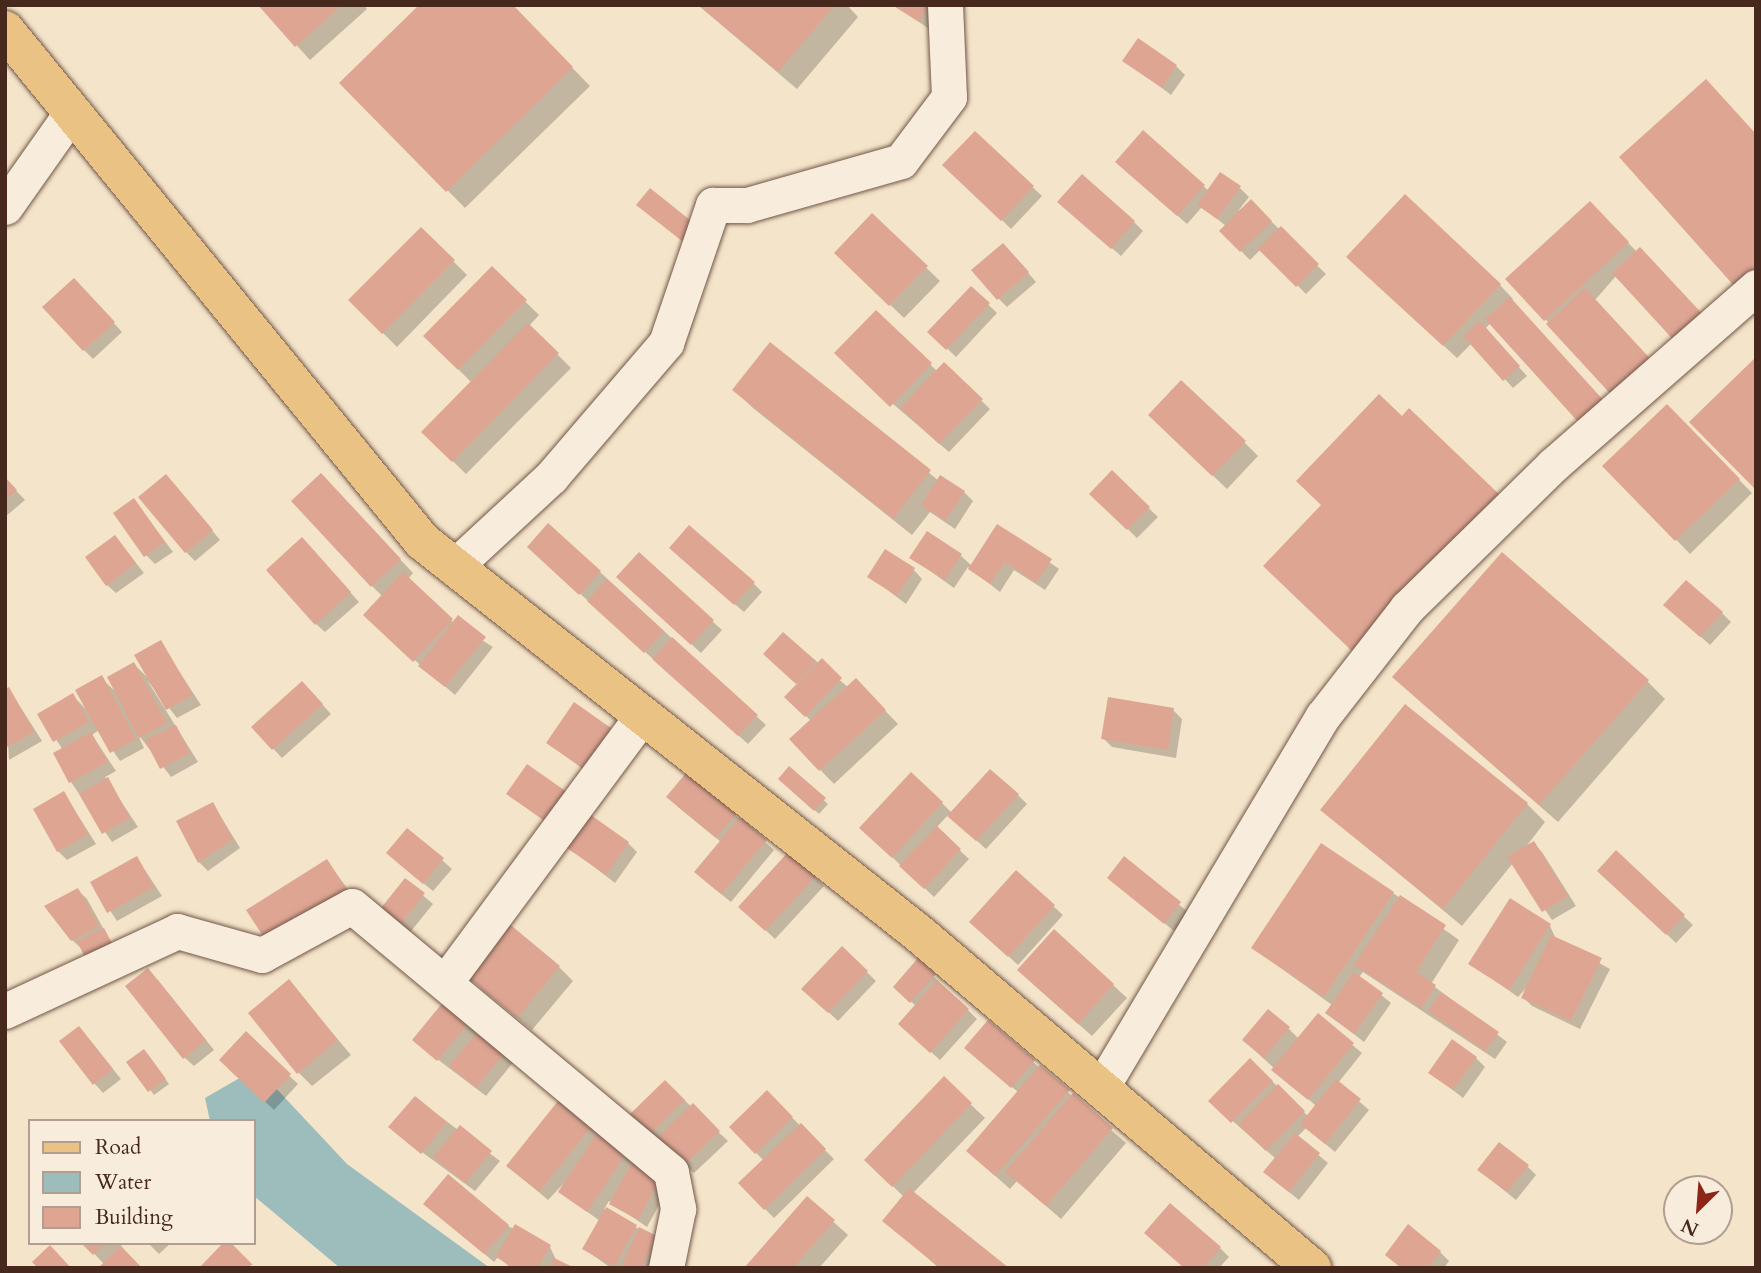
<!DOCTYPE html>
<style>
body{margin:0}
#map{position:relative;width:1761px;height:1273px;overflow:hidden;background:#f4e4c9;font-family:Cardo,serif}
div>[style]{position:absolute}
.water>*{inset:0;background:#9dbdbc}
.shadow>*{inset:0;background:#0003}
.building>*{inset:0;background:#dea593}
.roads{filter:drop-shadow(0 0 2px #725748) drop-shadow(0 0 2px #725748)}
.minor>*{height:35px;margin:-17.5px;padding:0 17.5px;transform-origin:17.5px;border-radius:17.5px;background:#f8eddc}
.major>*{height:38px;margin:-19px;padding:0 19px;transform-origin:19px;border-radius:19px;background:#eac284}
span{translate:-50% -50%;white-space:nowrap;text-align:center;line-height:1.15;-webkit-text-stroke:6px #f8eddc;paint-order:stroke}
.frame{position:absolute;inset:0;border:7px solid #46281d;pointer-events:none}
.legend{position:absolute;left:28px;top:1119px;width:228px;height:126px;box-sizing:border-box;background:#f8eddc;border:2px solid #b19e90;margin:0;padding:9px 12px;list-style:none;font-size:21px;color:#46281d}
.legend li{display:flex;align-items:center;gap:14px;height:35px}
.legend b{width:35px;border:2px solid #b19e90}
.north{position:absolute;left:1663px;top:1175px;width:70px;height:70px;box-sizing:border-box;background:#f8eddc;border:2px solid #b19e90;border-radius:50%;rotate:205deg;font-size:19px;font-weight:700;line-height:28px;text-align:center;color:#46281d}
.north::after{content:'';display:block;margin:auto;width:24px;height:32px;background:#8f2418;clip-path:polygon(50% 0,100% 100%,50% 72%,0 100%)}
</style>
<div id="map">
<div class="water">
<i style="clip-path:polygon(257px 1068px,347px 1164px,490px 1268px,340px 1268px,254px 1196px,254px 1121px,210px 1121px,205px 1098px)"></i>
</div>
<div class="shadow">
<i style="clip-path:polygon(260px 5px,364px 5px,367px 9px,310px 60px)"></i>
<i style="clip-path:polygon(511px 5px,590px 86px,465px 208px,342px 83px)"></i>
<i style="clip-path:polygon(698px 5px,847px 5px,858px 17px,797px 89px)"></i>
<i style="clip-path:polygon(895px 5px,944px 5px,929px 29px)"></i>
<i style="clip-path:polygon(1125px 60px,1176px 66px,1185px 75px,1171px 95px)"></i>
<i style="clip-path:polygon(975px 133px,1042px 196px,1011px 229px,945px 165px)"></i>
<i style="clip-path:polygon(1143px 133px,1209px 191px,1240px 188px,1249px 197px,1238px 211px,1251px 202px,1326px 274px,1306px 294px,1261px 249px,1250px 260px,1221px 231px,1226px 226px,1202px 207px,1187px 224px,1127px 171px)"></i>
<i style="clip-path:polygon(1069px 211px,1134px 222px,1143px 231px,1121px 256px)"></i>
<i style="clip-path:polygon(872px 215px,940px 281px,904px 318px,836px 253px)"></i>
<i style="clip-path:polygon(1603px 217px,1637px 252px,1595px 300px,1549px 323px,1508px 279px)"></i>
<i style="clip-path:polygon(421px 229px,467px 275px,397px 347px,350px 300px)"></i>
<i style="clip-path:polygon(1012px 254px,1036px 282px,1007px 307px,998px 298px)"></i>
<i style="clip-path:polygon(492px 269px,539px 315px,529px 326px,571px 368px,466px 474px,423px 432px,472px 383px,425px 336px)"></i>
<i style="clip-path:polygon(1362px 270px,1500px 285px,1513px 299px,1485px 329px,1527px 376px,1513px 388px,1472px 343px,1457px 358px)"></i>
<i style="clip-path:polygon(971px 288px,997px 313px,956px 357px,930px 332px)"></i>
<i style="clip-path:polygon(83px 289px,122px 332px,93px 359px,84px 350px)"></i>
<i style="clip-path:polygon(876px 312px,937px 371px,944px 364px,990px 409px,949px 452px,850px 367px)"></i>
<i style="clip-path:polygon(771px 345px,939px 481px,964px 492px,973px 501px,955px 529px,930px 512px,912px 535px,753px 408px,734px 390px)"></i>
<i style="clip-path:polygon(1667px 406px,1752px 493px,1690px 554px,1605px 466px)"></i>
<i style="clip-path:polygon(1164px 429px,1244px 442px,1258px 456px,1227px 489px)"></i>
<i style="clip-path:polygon(1112px 473px,1158px 517px,1137px 538px,1092px 494px)"></i>
<i style="clip-path:polygon(5px 479px,25px 500px,5px 517px)"></i>
<i style="clip-path:polygon(175px 485px,220px 540px,195px 561px,186px 552px)"></i>
<i style="clip-path:polygon(334px 489px,413px 573px,408px 579px,454px 623px,493px 647px,455px 695px,379px 629px,383px 597px,372px 586px)"></i>
<i style="clip-path:polygon(134px 500px,173px 552px,155px 564px,146px 555px)"></i>
<i style="clip-path:polygon(998px 526px,1059px 569px,1045px 590px,1014px 570px,1000px 592px,968px 567px,954px 588px,912px 558px,961px 556px,972px 566px)"></i>
<i style="clip-path:polygon(115px 537px,144px 573px,116px 593px,107px 585px)"></i>
<i style="clip-path:polygon(311px 548px,359px 602px,325px 632px,316px 624px)"></i>
<i style="clip-path:polygon(639px 555px,722px 630px,701px 653px,627px 585px)"></i>
<i style="clip-path:polygon(538px 556px,600px 572px,766px 725px,748px 744px)"></i>
<i style="clip-path:polygon(680px 557px,753px 583px,762px 592px,744px 612px)"></i>
<i style="clip-path:polygon(914px 570px,922px 579px,906px 604px,869px 576px)"></i>
<i style="clip-path:polygon(1722px 613px,1731px 622px,1710px 645px,1675px 614px)"></i>
<i style="clip-path:polygon(783px 634px,848px 687px,869px 694px,898px 724px,834px 784px,791px 740px,811px 721px,787px 697px,799px 685px,774px 663px)"></i>
<i style="clip-path:polygon(160px 642px,201px 705px,177px 718px,147px 680px,198px 762px,171px 777px,137px 733px,144px 748px,120px 761px,99px 730px,92px 735px,116px 771px,105px 777px,138px 827px,112px 842px,71px 782px,55px 754px,63px 750px,39px 714px,73px 696px,87px 710px,101px 678px,116px 692px,134px 664px,148px 678px)"></i>
<i style="clip-path:polygon(1647px 681px,1665px 699px,1558px 822px,1413px 695px)"></i>
<i style="clip-path:polygon(9px 689px,42px 741px,9px 760px,5px 691px)"></i>
<i style="clip-path:polygon(311px 692px,331px 714px,282px 758px,253px 727px)"></i>
<i style="clip-path:polygon(575px 705px,599px 781px,548px 743px)"></i>
<i style="clip-path:polygon(1173px 710px,1182px 719px,1176px 758px,1112px 747px,1103px 738px)"></i>
<i style="clip-path:polygon(527px 767px,563px 835px,508px 794px)"></i>
<i style="clip-path:polygon(789px 769px,828px 804px,819px 814px,781px 779px)"></i>
<i style="clip-path:polygon(64px 793px,96px 844px,67px 860px,58px 851px)"></i>
<i style="clip-path:polygon(1018px 795px,1027px 804px,986px 849px,948px 815px,936px 828px,969px 859px,934px 897px,871px 837px,942px 803px,952px 813px)"></i>
<i style="clip-path:polygon(213px 804px,240px 848px,208px 871px,199px 862px)"></i>
<i style="clip-path:polygon(1527px 804px,1545px 822px,1525px 848px,1533px 843px,1542px 852px,1576px 906px,1552px 920px,1513px 863px,1462px 926px,1322px 810px)"></i>
<i style="clip-path:polygon(677px 806px,735px 815px,774px 850px,731px 902px,705px 881px,721px 842px)"></i>
<i style="clip-path:polygon(408px 830px,452px 869px,433px 891px,397px 862px)"></i>
<i style="clip-path:polygon(628px 843px,637px 852px,615px 883px,567px 846px)"></i>
<i style="clip-path:polygon(790px 853px,824px 886px,775px 939px,740px 906px)"></i>
<i style="clip-path:polygon(1616px 853px,1693px 925px,1676px 943px,1600px 871px)"></i>
<i style="clip-path:polygon(137px 858px,162px 896px,117px 921px,92px 883px)"></i>
<i style="clip-path:polygon(1125px 859px,1189px 913px,1174px 931px,1118px 886px)"></i>
<i style="clip-path:polygon(327px 861px,364px 911px,285px 960px)"></i>
<i style="clip-path:polygon(1017px 873px,1063px 915px,1018px 965px,981px 931px)"></i>
<i style="clip-path:polygon(405px 880px,433px 904px,407px 936px,389px 922px)"></i>
<i style="clip-path:polygon(78px 890px,87px 899px,118px 955px,82px 949px,72px 940px)"></i>
<i style="clip-path:polygon(1393px 893px,1459px 940px,1431px 984px,1507px 1042px,1495px 1059px,1363px 972px,1359px 977px,1391px 1003px,1364px 1042px,1327px 1013px,1332px 1005px,1253px 948px)"></i>
<i style="clip-path:polygon(1511px 901px,1550px 926px,1556px 939px,1610px 969px,1580px 1029px,1532px 1006px,1523px 997px,1529px 985px,1518px 997px,1470px 963px)"></i>
<i style="clip-path:polygon(842px 948px,876px 981px,838px 1021px,804px 989px)"></i>
<i style="clip-path:polygon(918px 961px,977px 1019px,940px 1060px,909px 1032px,916px 1006px,895px 987px)"></i>
<i style="clip-path:polygon(559px 967px,573px 981px,532px 1030px,480px 988px)"></i>
<i style="clip-path:polygon(157px 979px,214px 1050px,194px 1066px,185px 1058px)"></i>
<i style="clip-path:polygon(289px 982px,351px 1055px,312px 1086px,298px 1072px)"></i>
<i style="clip-path:polygon(1033px 984px,1113px 985px,1127px 998px,1092px 1036px)"></i>
<i style="clip-path:polygon(450px 998px,519px 1055px,486px 1096px,424px 1049px)"></i>
<i style="clip-path:polygon(1318px 1016px,1362px 1053px,1338px 1083px,1369px 1110px,1335px 1152px,1306px 1128px,1297px 1137px,1328px 1163px,1299px 1200px,1275px 1181px,1276px 1159px,1210px 1101px,1250px 1060px,1308px 1116px,1316px 1106px,1253px 1049px,1288px 1028px,1299px 1039px)"></i>
<i style="clip-path:polygon(988px 1023px,1126px 1143px,1061px 1219px,1017px 1181px,1010px 1189px,982px 1164px,1018px 1092px,976px 1057px)"></i>
<i style="clip-path:polygon(246px 1034px,298px 1084px,274px 1110px,221px 1060px)"></i>
<i style="clip-path:polygon(88px 1038px,121px 1079px,103px 1093px,95px 1084px)"></i>
<i style="clip-path:polygon(148px 1055px,169px 1084px,154px 1095px,129px 1062px)"></i>
<i style="clip-path:polygon(1476px 1058px,1485px 1067px,1463px 1098px,1431px 1073px)"></i>
<i style="clip-path:polygon(944px 1079px,985px 1118px,913px 1193px,1007px 1268px,939px 1268px,885px 1221px,904px 1197px,866px 1160px)"></i>
<i style="clip-path:polygon(665px 1082px,728px 1141px,694px 1173px,630px 1117px)"></i>
<i style="clip-path:polygon(767px 1093px,834px 1159px,774px 1218px,740px 1183px,764px 1161px,731px 1127px)"></i>
<i style="clip-path:polygon(415px 1098px,500px 1161px,475px 1191px,400px 1136px)"></i>
<i style="clip-path:polygon(562px 1098px,673px 1180px,647px 1227px,609px 1201px,604px 1209px,660px 1241px,647px 1268px,611px 1268px,584px 1249px,600px 1221px,560px 1192px,568px 1179px,548px 1200px,508px 1166px)"></i>
<i style="clip-path:polygon(1527px 1166px,1536px 1175px,1516px 1200px,1489px 1178px)"></i>
<i style="clip-path:polygon(807px 1198px,848px 1235px,819px 1268px,746px 1268px)"></i>
<i style="clip-path:polygon(435px 1212px,508px 1226px,550px 1247px,556px 1260px,571px 1268px,511px 1268px,498px 1257px,494px 1262px)"></i>
<i style="clip-path:polygon(84px 1243px,124px 1243px,104px 1264px)"></i>
<i style="clip-path:polygon(148px 1243px,171px 1243px,159px 1254px)"></i>
<i style="clip-path:polygon(228px 1243px,253px 1268px,201px 1268px)"></i>
<i style="clip-path:polygon(1220px 1248px,1229px 1257px,1219px 1268px,1186px 1268px)"></i>
<i style="clip-path:polygon(1440px 1252px,1449px 1261px,1444px 1268px,1401px 1268px)"></i>
</div>
<div class="building">
<i style="clip-path:polygon(258px 5px,342px 5px,295px 47px)"></i>
<i style="clip-path:polygon(419px 5px,513px 5px,573px 67px,446px 192px,339px 83px)"></i>
<i style="clip-path:polygon(698px 5px,835px 5px,778px 72px)"></i>
<i style="clip-path:polygon(892px 5px,929px 5px,919px 22px)"></i>
<i style="clip-path:polygon(1138px 38px,1177px 65px,1162px 88px,1122px 61px)"></i>
<i style="clip-path:polygon(1706px 79px,1756px 134px,1756px 270px,1736px 288px,1619px 157px)"></i>
<i style="clip-path:polygon(1143px 130px,1205px 185px,1177px 216px,1115px 162px)"></i>
<i style="clip-path:polygon(975px 131px,1034px 186px,1001px 221px,942px 165px)"></i>
<i style="clip-path:polygon(1220px 172px,1241px 186px,1217px 219px,1197px 205px)"></i>
<i style="clip-path:polygon(1082px 174px,1135px 221px,1111px 249px,1057px 202px)"></i>
<i style="clip-path:polygon(650px 188px,695px 224px,682px 241px,636px 205px)"></i>
<i style="clip-path:polygon(1405px 194px,1501px 284px,1443px 346px,1346px 257px)"></i>
<i style="clip-path:polygon(1251px 199px,1272px 221px,1240px 252px,1219px 231px)"></i>
<i style="clip-path:polygon(1590px 201px,1629px 242px,1544px 321px,1505px 279px)"></i>
<i style="clip-path:polygon(872px 213px,928px 266px,889px 306px,834px 253px)"></i>
<i style="clip-path:polygon(1281px 226px,1319px 264px,1296px 287px,1258px 249px)"></i>
<i style="clip-path:polygon(421px 227px,455px 260px,382px 334px,348px 300px)"></i>
<i style="clip-path:polygon(1003px 243px,1029px 272px,997px 300px,971px 270px)"></i>
<i style="clip-path:polygon(1640px 247px,1708px 320px,1679px 346px,1612px 273px)"></i>
<i style="clip-path:polygon(492px 266px,527px 300px,458px 370px,423px 336px)"></i>
<i style="clip-path:polygon(74px 278px,115px 322px,83px 351px,42px 307px)"></i>
<i style="clip-path:polygon(971px 286px,990px 303px,946px 350px,927px 332px)"></i>
<i style="clip-path:polygon(1585px 288px,1656px 365px,1617px 401px,1546px 324px)"></i>
<i style="clip-path:polygon(1510px 297px,1605px 402px,1580px 424px,1485px 319px)"></i>
<i style="clip-path:polygon(876px 310px,932px 363px,890px 407px,834px 353px)"></i>
<i style="clip-path:polygon(1480px 321px,1520px 366px,1503px 381px,1463px 336px)"></i>
<i style="clip-path:polygon(528px 323px,559px 353px,452px 462px,421px 432px)"></i>
<i style="clip-path:polygon(770px 342px,931px 470px,893px 519px,732px 390px)"></i>
<i style="clip-path:polygon(1756px 357px,1756px 490px,1689px 422px)"></i>
<i style="clip-path:polygon(944px 362px,983px 399px,939px 444px,900px 408px)"></i>
<i style="clip-path:polygon(1181px 380px,1246px 441px,1212px 476px,1148px 415px)"></i>
<i style="clip-path:polygon(1379px 394px,1402px 416px,1409px 408px,1502px 497px,1353px 652px,1263px 566px,1321px 505px,1296px 481px)"></i>
<i style="clip-path:polygon(1667px 404px,1740px 479px,1675px 541px,1602px 466px)"></i>
<i style="clip-path:polygon(1112px 470px,1150px 507px,1127px 530px,1089px 494px)"></i>
<i style="clip-path:polygon(321px 473px,401px 559px,371px 587px,291px 501px)"></i>
<i style="clip-path:polygon(166px 474px,213px 530px,185px 553px,138px 497px)"></i>
<i style="clip-path:polygon(940px 475px,965px 491px,945px 521px,921px 505px)"></i>
<i style="clip-path:polygon(5px 477px,17px 490px,5px 501px)"></i>
<i style="clip-path:polygon(134px 498px,165px 542px,144px 557px,113px 513px)"></i>
<i style="clip-path:polygon(548px 523px,601px 571px,579px 595px,527px 547px)"></i>
<i style="clip-path:polygon(997px 524px,1052px 559px,1036px 583px,1005px 562px,990px 584px,968px 569px)"></i>
<i style="clip-path:polygon(689px 525px,755px 582px,734px 605px,669px 548px)"></i>
<i style="clip-path:polygon(927px 531px,962px 554px,945px 580px,909px 558px)"></i>
<i style="clip-path:polygon(115px 535px,136px 563px,106px 586px,85px 557px)"></i>
<i style="clip-path:polygon(302px 537px,351px 592px,315px 625px,266px 570px)"></i>
<i style="clip-path:polygon(885px 549px,915px 568px,897px 596px,867px 577px)"></i>
<i style="clip-path:polygon(639px 552px,714px 620px,691px 645px,616px 577px)"></i>
<i style="clip-path:polygon(1502px 552px,1649px 680px,1539px 805px,1392px 677px)"></i>
<i style="clip-path:polygon(403px 572px,453px 619px,413px 662px,363px 615px)"></i>
<i style="clip-path:polygon(607px 579px,664px 631px,644px 653px,587px 601px)"></i>
<i style="clip-path:polygon(1686px 580px,1723px 612px,1700px 637px,1663px 605px)"></i>
<i style="clip-path:polygon(458px 615px,486px 637px,445px 687px,418px 666px)"></i>
<i style="clip-path:polygon(783px 632px,816px 661px,796px 684px,763px 654px)"></i>
<i style="clip-path:polygon(672px 637px,758px 715px,738px 736px,652px 659px)"></i>
<i style="clip-path:polygon(161px 640px,193px 695px,166px 710px,134px 655px)"></i>
<i style="clip-path:polygon(822px 658px,842px 678px,805px 717px,784px 697px)"></i>
<i style="clip-path:polygon(134px 662px,167px 723px,139px 738px,107px 677px)"></i>
<i style="clip-path:polygon(102px 675px,136px 739px,110px 753px,75px 690px)"></i>
<i style="clip-path:polygon(856px 678px,886px 710px,819px 771px,789px 739px)"></i>
<i style="clip-path:polygon(302px 681px,323px 704px,272px 750px,251px 727px)"></i>
<i style="clip-path:polygon(9px 687px,34px 732px,5px 748px,5px 689px)"></i>
<i style="clip-path:polygon(73px 693px,89px 722px,53px 742px,37px 714px)"></i>
<i style="clip-path:polygon(1108px 697px,1174px 708px,1168px 750px,1101px 739px)"></i>
<i style="clip-path:polygon(574px 702px,618px 733px,590px 773px,546px 743px)"></i>
<i style="clip-path:polygon(1405px 704px,1528px 803px,1443px 909px,1320px 810px)"></i>
<i style="clip-path:polygon(176px 725px,190px 753px,160px 769px,145px 740px)"></i>
<i style="clip-path:polygon(91px 732px,108px 762px,69px 783px,53px 753px)"></i>
<i style="clip-path:polygon(527px 764px,574px 797px,554px 827px,506px 794px)"></i>
<i style="clip-path:polygon(789px 766px,826px 798px,814px 811px,778px 779px)"></i>
<i style="clip-path:polygon(990px 769px,1019px 794px,976px 841px,947px 816px)"></i>
<i style="clip-path:polygon(911px 772px,943px 802px,892px 858px,859px 828px)"></i>
<i style="clip-path:polygon(686px 773px,737px 813px,716px 838px,666px 797px)"></i>
<i style="clip-path:polygon(108px 777px,130px 818px,102px 834px,79px 794px)"></i>
<i style="clip-path:polygon(64px 791px,88px 834px,57px 852px,33px 809px)"></i>
<i style="clip-path:polygon(213px 802px,233px 839px,198px 863px,176px 821px)"></i>
<i style="clip-path:polygon(588px 813px,629px 842px,606px 875px,564px 846px)"></i>
<i style="clip-path:polygon(740px 817px,767px 840px,721px 894px,694px 872px)"></i>
<i style="clip-path:polygon(937px 826px,961px 849px,924px 889px,899px 866px)"></i>
<i style="clip-path:polygon(407px 828px,444px 858px,423px 884px,386px 853px)"></i>
<i style="clip-path:polygon(1534px 841px,1568px 896px,1542px 912px,1507px 857px)"></i>
<i style="clip-path:polygon(1321px 843px,1394px 892px,1324px 997px,1251px 948px)"></i>
<i style="clip-path:polygon(1616px 850px,1685px 915px,1666px 935px,1597px 871px)"></i>
<i style="clip-path:polygon(789px 851px,816px 876px,765px 931px,738px 907px)"></i>
<i style="clip-path:polygon(137px 856px,154px 887px,107px 913px,90px 882px)"></i>
<i style="clip-path:polygon(1124px 856px,1181px 902px,1164px 924px,1107px 878px)"></i>
<i style="clip-path:polygon(327px 859px,351px 896px,270px 947px,246px 910px)"></i>
<i style="clip-path:polygon(1016px 870px,1055px 905px,1008px 957px,969px 922px)"></i>
<i style="clip-path:polygon(405px 878px,425px 893px,397px 929px,377px 913px)"></i>
<i style="clip-path:polygon(78px 888px,99px 926px,71px 941px,44px 906px)"></i>
<i style="clip-path:polygon(1400px 895px,1446px 925px,1416px 972px,1436px 985px,1421px 1008px,1354px 965px)"></i>
<i style="clip-path:polygon(1510px 898px,1551px 924px,1509px 990px,1468px 964px)"></i>
<i style="clip-path:polygon(507px 922px,560px 966px,517px 1018px,464px 974px)"></i>
<i style="clip-path:polygon(104px 928px,116px 951px,88px 964px,77px 941px)"></i>
<i style="clip-path:polygon(1054px 929px,1114px 984px,1078px 1024px,1017px 970px)"></i>
<i style="clip-path:polygon(1551px 935px,1602px 958px,1571px 1021px,1521px 998px)"></i>
<i style="clip-path:polygon(842px 946px,868px 971px,828px 1013px,801px 989px)"></i>
<i style="clip-path:polygon(918px 958px,936px 974px,910px 1003px,893px 987px)"></i>
<i style="clip-path:polygon(148px 968px,206px 1040px,183px 1059px,125px 986px)"></i>
<i style="clip-path:polygon(1354px 972px,1383px 993px,1354px 1034px,1325px 1013px)"></i>
<i style="clip-path:polygon(289px 979px,338px 1040px,297px 1074px,248px 1013px)"></i>
<i style="clip-path:polygon(937px 980px,969px 1009px,930px 1053px,898px 1024px)"></i>
<i style="clip-path:polygon(1441px 992px,1499px 1032px,1485px 1051px,1428px 1011px)"></i>
<i style="clip-path:polygon(449px 995px,474px 1016px,437px 1061px,412px 1040px)"></i>
<i style="clip-path:polygon(1268px 1009px,1290px 1027px,1264px 1058px,1242px 1040px)"></i>
<i style="clip-path:polygon(1318px 1013px,1354px 1043px,1308px 1100px,1271px 1070px)"></i>
<i style="clip-path:polygon(988px 1020px,1035px 1060px,1011px 1088px,964px 1048px)"></i>
<i style="clip-path:polygon(485px 1024px,511px 1045px,476px 1088px,449px 1066px)"></i>
<i style="clip-path:polygon(79px 1026px,113px 1069px,93px 1085px,59px 1041px)"></i>
<i style="clip-path:polygon(246px 1031px,291px 1074px,264px 1103px,219px 1060px)"></i>
<i style="clip-path:polygon(1452px 1039px,1477px 1057px,1453px 1090px,1428px 1073px)"></i>
<i style="clip-path:polygon(144px 1049px,166px 1079px,148px 1092px,126px 1062px)"></i>
<i style="clip-path:polygon(1250px 1058px,1273px 1081px,1231px 1123px,1208px 1101px)"></i>
<i style="clip-path:polygon(1040px 1065px,1070px 1090px,995px 1176px,966px 1151px)"></i>
<i style="clip-path:polygon(944px 1076px,972px 1103px,892px 1187px,864px 1160px)"></i>
<i style="clip-path:polygon(1336px 1079px,1361px 1099px,1325px 1144px,1300px 1124px)"></i>
<i style="clip-path:polygon(665px 1080px,685px 1100px,647px 1137px,627px 1117px)"></i>
<i style="clip-path:polygon(1278px 1084px,1305px 1111px,1266px 1151px,1238px 1125px)"></i>
<i style="clip-path:polygon(767px 1090px,793px 1117px,755px 1154px,729px 1127px)"></i>
<i style="clip-path:polygon(1073px 1093px,1113px 1128px,1046px 1206px,1005px 1172px)"></i>
<i style="clip-path:polygon(415px 1096px,447px 1122px,421px 1154px,388px 1127px)"></i>
<i style="clip-path:polygon(562px 1096px,595px 1122px,539px 1192px,506px 1166px)"></i>
<i style="clip-path:polygon(693px 1103px,720px 1131px,684px 1165px,657px 1138px)"></i>
<i style="clip-path:polygon(801px 1123px,826px 1149px,764px 1210px,738px 1183px)"></i>
<i style="clip-path:polygon(460px 1125px,492px 1151px,465px 1183px,433px 1157px)"></i>
<i style="clip-path:polygon(599px 1130px,629px 1149px,587px 1212px,558px 1192px)"></i>
<i style="clip-path:polygon(1295px 1133px,1320px 1153px,1289px 1192px,1263px 1172px)"></i>
<i style="clip-path:polygon(1499px 1142px,1529px 1165px,1507px 1192px,1477px 1170px)"></i>
<i style="clip-path:polygon(637px 1154px,665px 1169px,638px 1220px,609px 1204px)"></i>
<i style="clip-path:polygon(448px 1174px,509px 1225px,484px 1254px,423px 1204px)"></i>
<i style="clip-path:polygon(909px 1188px,1009px 1268px,940px 1268px,882px 1221px)"></i>
<i style="clip-path:polygon(807px 1196px,835px 1220px,793px 1268px,744px 1268px)"></i>
<i style="clip-path:polygon(1170px 1203px,1221px 1247px,1203px 1268px,1184px 1268px,1144px 1233px)"></i>
<i style="clip-path:polygon(606px 1207px,637px 1225px,614px 1267px,582px 1249px)"></i>
<i style="clip-path:polygon(515px 1224px,551px 1245px,537px 1268px,514px 1268px,496px 1257px)"></i>
<i style="clip-path:polygon(1408px 1224px,1441px 1251px,1428px 1268px,1401px 1268px,1385px 1255px)"></i>
<i style="clip-path:polygon(639px 1227px,657px 1236px,641px 1268px,621px 1268px)"></i>
<i style="clip-path:polygon(81px 1243px,106px 1243px,93px 1255px)"></i>
<i style="clip-path:polygon(223px 1243px,231px 1243px,253px 1265px,199px 1268px)"></i>
<i style="clip-path:polygon(50px 1245px,71px 1268px,38px 1268px,32px 1262px)"></i>
<i style="clip-path:polygon(121px 1246px,142px 1268px,98px 1268px)"></i>
<i style="clip-path:polygon(554px 1258px,575px 1268px,549px 1268px)"></i>
</div>
<div class="roads">
<div class="minor">
<i style="left:5px;top:207px;width:116px;rotate:-54.8deg"></i>
<i style="left:455px;top:566px;width:131px;rotate:-42.8deg"></i>
<i style="left:551px;top:477px;width:177px;rotate:-49.4deg"></i>
<i style="left:666px;top:343px;width:146px;rotate:-71.2deg"></i>
<i style="left:713px;top:205px;width:34px"></i>
<i style="left:747px;top:205px;width:160px;rotate:-15.9deg"></i>
<i style="left:901px;top:161px;width:80px;rotate:-53.1deg"></i>
<i style="left:949px;top:97px;width:92px;rotate:-92.5deg"></i>
<i style="left:446px;top:981px;width:328px;rotate:-53.5deg"></i>
<i style="left:5px;top:1011px;width:190px;rotate:-24.9deg"></i>
<i style="left:177px;top:931px;width:88px;rotate:15.8deg"></i>
<i style="left:262px;top:955px;width:102px;rotate:-28.6deg"></i>
<i style="left:352px;top:906px;width:415px;rotate:39.8deg"></i>
<i style="left:671px;top:1172px;width:38px;rotate:79deg"></i>
<i style="left:678px;top:1209px;width:60px;rotate:101.5deg"></i>
<i style="left:1101px;top:1088px;width:433px;rotate:-59.2deg"></i>
<i style="left:1323px;top:716px;width:137px;rotate:-52.1deg"></i>
<i style="left:1407px;top:608px;width:204px;rotate:-44.4deg"></i>
<i style="left:1553px;top:465px;width:270px;rotate:-41.2deg"></i>
</div>
<div class="major">
<i style="left:5px;top:30px;width:660px;rotate:50.78deg"></i>
<i style="left:422px;top:541px;width:631px;rotate:38.31deg"></i>
<i style="left:917px;top:932px;width:519px;rotate:40.39deg"></i>
</div>
</div>
<div class="frame"></div>
<ul class="legend">
<li><b style="height:9px;background:#eac284"></b>Road</li>
<li><b style="height:19px;background:#9dbdbc"></b>Water</li>
<li><b style="height:19px;background:#dea593"></b>Building</li>
</ul>
<div class="north">N</div>
</div>
